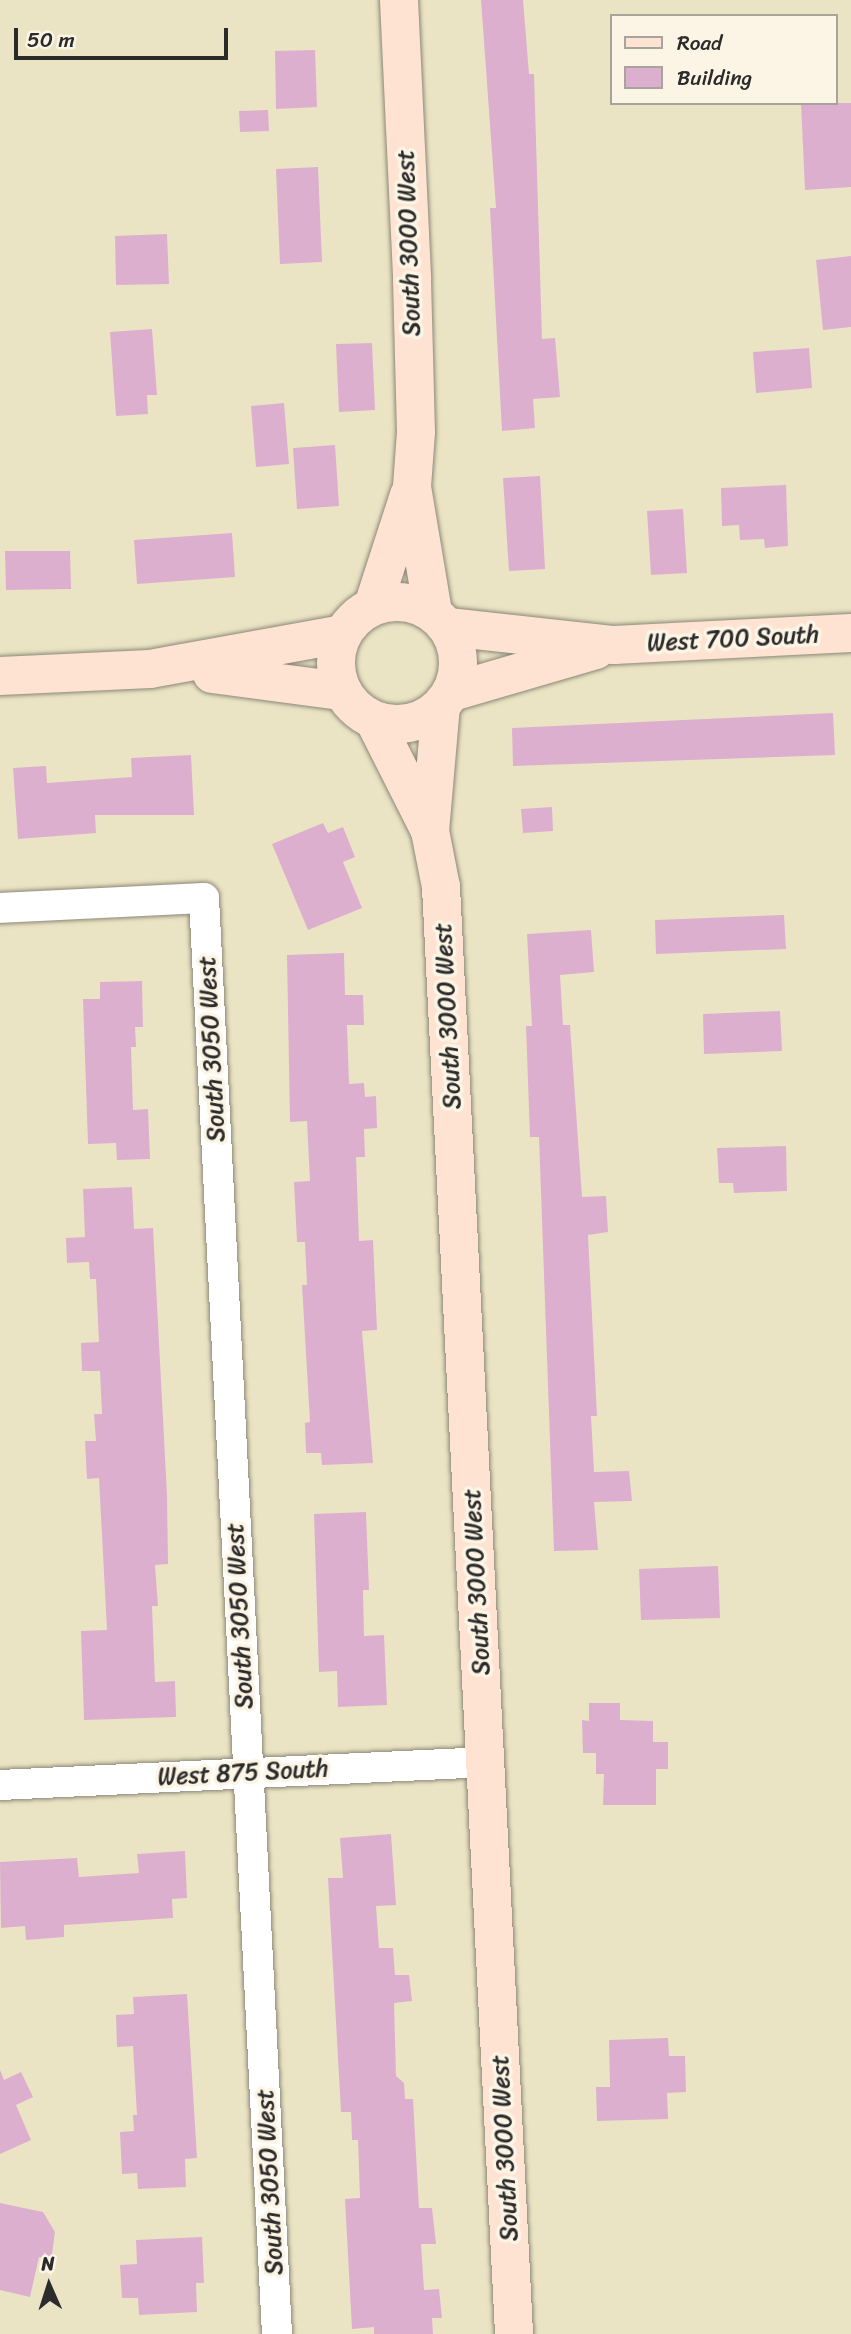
<!DOCTYPE html>
<style>
body{margin:0}
#map{position:relative;width:851px;height:2334px;overflow:hidden;background:#ebe4c4;font-family:Sriracha,sans-serif}
div>[style]{position:absolute}
.building>*{inset:0;background:#ddafcf}
.roads{filter:drop-shadow(0 0 2px #8b8878) drop-shadow(0 0 2px #8b8878)}
.street>*{height:30px;margin:-15px;padding:0 15px;transform-origin:15px;border-radius:15px;background:#fff}
.secondary>*{height:38px;margin:-19px;padding:0 19px;transform-origin:19px;border-radius:19px;background:#fee3d2}
.secondary>.ring{margin:-19px;padding:0;box-sizing:content-box;background:none;border:38px solid #fee3d2;border-radius:50%}
span{translate:-50% -50%;white-space:nowrap;text-align:center;line-height:1.15;-webkit-text-stroke:7px #fcf5e5;paint-order:stroke}
.street-label{font-size:24px;color:#2b2b2b}
.legend{position:absolute;left:610px;top:14px;width:228px;height:91px;box-sizing:border-box;background:#fcf5e5;border:2px solid #a8a49b;margin:0;padding:9px 12px;list-style:none;font-size:21px;color:#2b2b2b}
.legend li{display:flex;align-items:center;gap:14px;height:35px}
.legend b{width:35px;border:2px solid #a8a49b}
.north{position:absolute;left:14px;top:2250px;width:70px;height:70px;-webkit-text-stroke:5px #fcf5e5;paint-order:stroke;rotate:357deg;font-size:19px;font-weight:700;line-height:28px;text-align:center;color:#2b2b2b}
.north::after{content:'';display:block;margin:auto;width:24px;height:32px;background:#2b2b2b;clip-path:polygon(50% 0,100% 100%,50% 72%,0 100%)}
.scale{position:absolute;left:14px;top:28px;width:214px;height:32px;box-sizing:border-box;border:4px solid #2b2b2b;border-top:0;padding-left:9px;font-size:21px;line-height:24px;white-space:nowrap;color:#2b2b2b;-webkit-text-stroke:5px #fcf5e5;paint-order:stroke}
</style>
<div id="map">
<div class="building">
<i style="clip-path:polygon(481px 0,523px 0,529px 74px,534px 74px,542px 339px,555px 338px,560px 397px,533px 399px,535px 428px,502px 431px,490px 208px,496px 208px)"></i>
<i style="clip-path:polygon(315px 50px,317px 107px,276px 109px,275px 51px)"></i>
<i style="clip-path:polygon(801px 103px,851px 103px,851px 187px,805px 190px)"></i>
<i style="clip-path:polygon(268px 110px,269px 131px,240px 132px,239px 111px)"></i>
<i style="clip-path:polygon(318px 167px,322px 262px,280px 264px,276px 169px)"></i>
<i style="clip-path:polygon(167px 234px,169px 284px,116px 285px,115px 236px)"></i>
<i style="clip-path:polygon(851px 256px,851px 327px,823px 330px,816px 260px)"></i>
<i style="clip-path:polygon(152px 329px,157px 395px,147px 395px,148px 414px,116px 416px,110px 332px)"></i>
<i style="clip-path:polygon(372px 343px,375px 410px,339px 412px,336px 344px)"></i>
<i style="clip-path:polygon(809px 348px,812px 388px,756px 393px,753px 352px)"></i>
<i style="clip-path:polygon(284px 403px,289px 464px,256px 467px,251px 406px)"></i>
<i style="clip-path:polygon(335px 445px,339px 506px,297px 509px,293px 448px)"></i>
<i style="clip-path:polygon(540px 476px,545px 569px,509px 571px,503px 478px)"></i>
<i style="clip-path:polygon(786px 485px,788px 546px,765px 548px,764px 539px,740px 540px,739px 525px,722px 526px,721px 488px)"></i>
<i style="clip-path:polygon(683px 509px,687px 573px,651px 575px,647px 511px)"></i>
<i style="clip-path:polygon(232px 533px,235px 577px,137px 584px,134px 540px)"></i>
<i style="clip-path:polygon(5px 551px,70px 551px,71px 589px,6px 590px)"></i>
<i style="clip-path:polygon(833px 713px,835px 755px,513px 766px,512px 728px)"></i>
<i style="clip-path:polygon(191px 755px,194px 815px,95px 815px,96px 833px,18px 839px,13px 768px,46px 766px,47px 783px,132px 777px,131px 758px)"></i>
<i style="clip-path:polygon(552px 807px,553px 831px,523px 833px,521px 809px)"></i>
<i style="clip-path:polygon(323px 823px,328px 833px,343px 827px,355px 857px,343px 862px,362px 908px,308px 930px,272px 844px)"></i>
<i style="clip-path:polygon(784px 915px,786px 949px,656px 954px,655px 920px)"></i>
<i style="clip-path:polygon(591px 930px,594px 972px,560px 975px,563px 1025px,570px 1025px,582px 1197px,606px 1196px,608px 1232px,588px 1235px,597px 1416px,591px 1416px,594px 1472px,629px 1471px,632px 1501px,594px 1502px,598px 1550px,554px 1551px,539px 1137px,530px 1137px,526px 1026px,532px 1026px,527px 934px)"></i>
<i style="clip-path:polygon(344px 953px,345px 995px,363px 995px,364px 1025px,347px 1025px,349px 1084px,364px 1083px,365px 1097px,376px 1096px,377px 1128px,364px 1129px,365px 1157px,356px 1157px,359px 1241px,373px 1240px,377px 1330px,362px 1331px,373px 1463px,322px 1465px,321px 1453px,306px 1453px,305px 1423px,310px 1422px,302px 1285px,307px 1285px,305px 1242px,297px 1242px,294px 1182px,310px 1181px,307px 1121px,290px 1122px,287px 955px)"></i>
<i style="clip-path:polygon(142px 981px,143px 1027px,135px 1027px,136px 1047px,131px 1047px,133px 1110px,148px 1109px,150px 1159px,117px 1160px,116px 1143px,88px 1144px,83px 999px,100px 999px,100px 982px)"></i>
<i style="clip-path:polygon(780px 1011px,782px 1051px,704px 1054px,703px 1014px)"></i>
<i style="clip-path:polygon(786px 1146px,787px 1191px,734px 1193px,733px 1183px,719px 1183px,717px 1148px)"></i>
<i style="clip-path:polygon(132px 1187px,134px 1229px,153px 1228px,167px 1495px,168px 1564px,155px 1565px,158px 1606px,152px 1606px,155px 1682px,175px 1681px,176px 1717px,84px 1720px,81px 1631px,107px 1630px,99px 1478px,87px 1479px,85px 1441px,96px 1441px,94px 1414px,102px 1414px,100px 1371px,82px 1371px,81px 1343px,99px 1342px,96px 1279px,90px 1279px,89px 1262px,67px 1263px,66px 1238px,85px 1237px,83px 1189px)"></i>
<i style="clip-path:polygon(366px 1512px,369px 1590px,363px 1590px,364px 1636px,384px 1635px,387px 1705px,338px 1707px,337px 1671px,319px 1672px,314px 1514px)"></i>
<i style="clip-path:polygon(718px 1566px,720px 1618px,641px 1620px,639px 1569px)"></i>
<i style="clip-path:polygon(589px 1703px,620px 1703px,620px 1720px,653px 1721px,653px 1742px,668px 1742px,668px 1769px,656px 1769px,656px 1805px,603px 1805px,604px 1774px,596px 1774px,596px 1753px,583px 1753px,582px 1720px,589px 1721px)"></i>
<i style="clip-path:polygon(391px 1834px,396px 1905px,376px 1906px,379px 1948px,393px 1948px,395px 1975px,409px 1975px,412px 2001px,394px 2003px,396px 2076px,404px 2083px,405px 2099px,413px 2099px,419px 2208px,432px 2208px,436px 2244px,421px 2244px,424px 2290px,439px 2289px,442px 2318px,432px 2318px,433px 2334px,374px 2334px,374px 2327px,352px 2329px,345px 2199px,360px 2198px,358px 2140px,352px 2140px,351px 2112px,341px 2112px,328px 1878px,343px 1878px,340px 1838px)"></i>
<i style="clip-path:polygon(185px 1851px,187px 1898px,172px 1899px,173px 1918px,64px 1925px,64px 1937px,26px 1940px,25px 1926px,1px 1928px,0 1862px,77px 1858px,79px 1877px,139px 1873px,137px 1854px)"></i>
<i style="clip-path:polygon(187px 1994px,197px 2158px,185px 2159px,186px 2187px,138px 2189px,137px 2173px,122px 2174px,120px 2132px,134px 2131px,133px 2115px,137px 2115px,133px 2046px,117px 2047px,116px 2015px,134px 2014px,133px 1997px)"></i>
<i style="clip-path:polygon(668px 2038px,669px 2056px,685px 2056px,686px 2092px,667px 2093px,668px 2119px,597px 2121px,596px 2087px,610px 2087px,609px 2040px)"></i>
<i style="clip-path:polygon(0 2070px,4px 2080px,21px 2072px,33px 2097px,16px 2105px,31px 2140px,0 2154px)"></i>
<i style="clip-path:polygon(0 2203px,43px 2212px,55px 2232px,51px 2261px,39px 2257px,30px 2297px,0 2290px)"></i>
<i style="clip-path:polygon(202px 2237px,204px 2283px,196px 2283px,197px 2312px,139px 2315px,138px 2298px,122px 2298px,120px 2265px,137px 2264px,136px 2240px)"></i>
</div>
<div class="roads">
<div class="street">
<i style="left:0;top:908px;width:204px;rotate:-2.8deg"></i>
<i style="left:204px;top:898px;width:1438px;rotate:87.09deg"></i>
<i style="left:0;top:1785px;width:487px;rotate:-2.7deg"></i>
</div>
<div class="secondary">
<i style="left:399px;top:0;width:280px;rotate:87.3deg"></i>
<i style="left:412px;top:280px;width:152px;rotate:88.5deg"></i>
<i style="left:416px;top:432px;width:55px;rotate:94.2deg"></i>
<i style="left:412px;top:487px;width:128px;rotate:80.5deg"></i>
<i class="ring" style="left:336px;top:602px;width:84px;height:84px"></i>
<i style="left:373px;top:606px;width:117px;rotate:-72deg"></i>
<i style="left:448px;top:627px;width:167px;rotate:6.2deg"></i>
<i style="left:614px;top:645px;width:237px;rotate:-2.9deg"></i>
<i style="left:212px;top:674px;width:131px;rotate:7.5deg"></i>
<i style="left:0;top:676px;width:150px;rotate:-2.7deg"></i>
<i style="left:150px;top:669px;width:195px;rotate:-10.3deg"></i>
<i style="left:452px;top:692px;width:150px;rotate:-16.3deg"></i>
<i style="left:374px;top:720px;width:124px;rotate:63.2deg"></i>
<i style="left:430px;top:831px;width:57px;rotate:78.9deg"></i>
<i style="left:441px;top:887px;width:1449px;rotate:87.11deg"></i>
<i style="left:430px;top:831px;width:125px;rotate:-85deg"></i>
</div>
</div>
<div class="street-label">
<span style="left:409px;top:243px;rotate:-92deg">South 3000 West</span>
<span style="left:733px;top:639px;rotate:-3deg">West 700 South</span>
<span style="left:448px;top:1016px;rotate:-93deg">South 3000 West</span>
<span style="left:212px;top:1049px;rotate:-93deg">South 3050 West</span>
<span style="left:477px;top:1582px;rotate:-93deg">South 3000 West</span>
<span style="left:240px;top:1616px;rotate:-93deg">South 3050 West</span>
<span style="left:243px;top:1773px;rotate:-3deg">West 875 South</span>
<span style="left:505px;top:2148px;rotate:-93deg">South 3000 West</span>
<span style="left:270px;top:2182px;rotate:-93deg">South 3050 West</span>
</div>
<ul class="legend">
<li><b style="height:9px;background:#fee3d2"></b>Road</li>
<li><b style="height:19px;background:#ddafcf"></b>Building</li>
</ul>
<div class="north">N</div>
<div class="scale">50 m</div>
</div>
